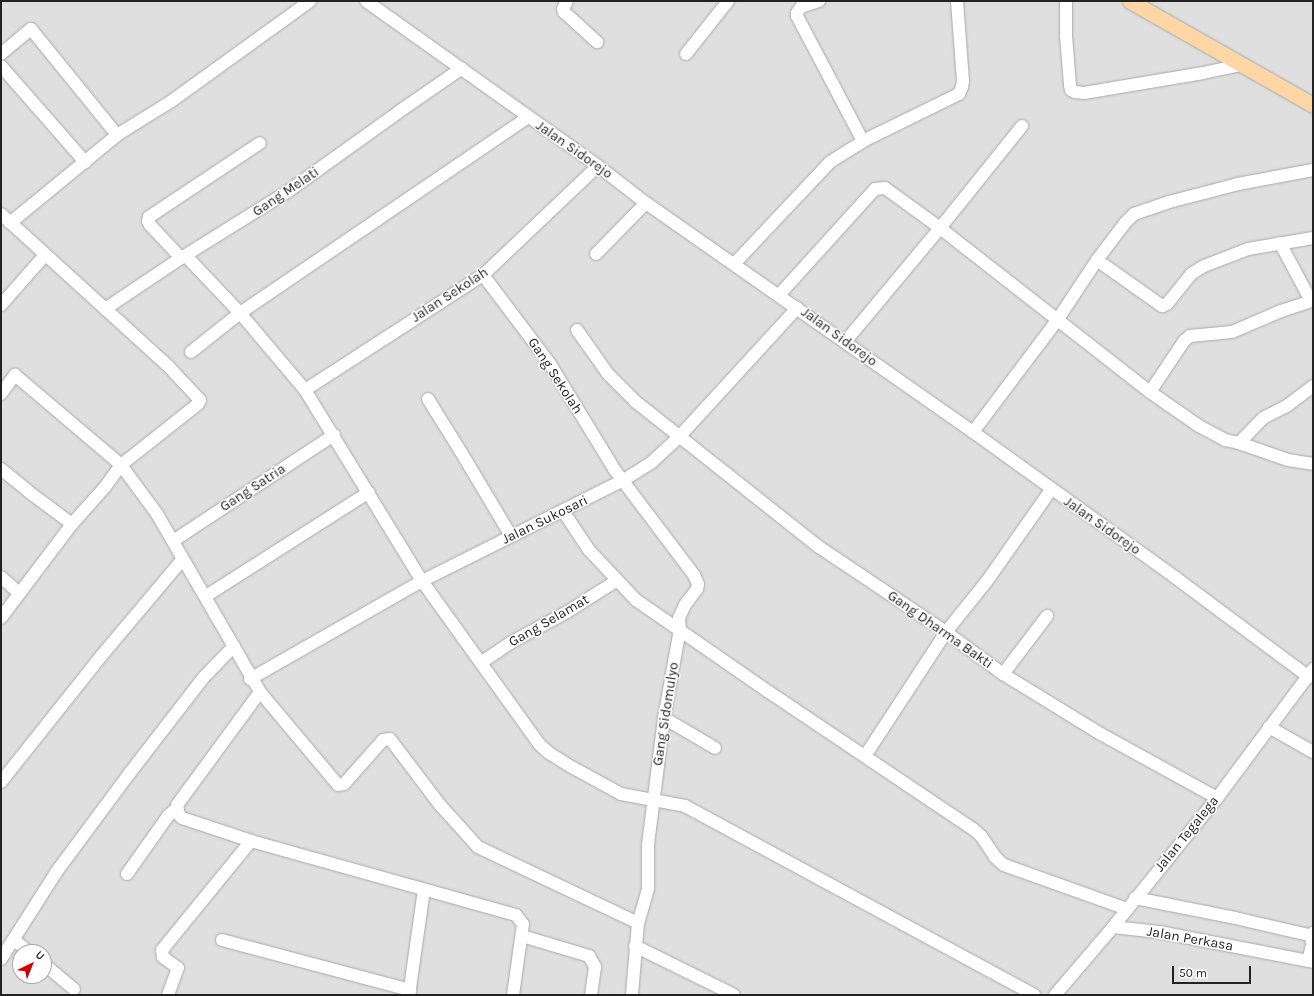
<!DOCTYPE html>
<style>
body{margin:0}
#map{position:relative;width:1314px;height:996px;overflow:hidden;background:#f2efe9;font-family:Karla,sans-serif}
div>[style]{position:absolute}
.residential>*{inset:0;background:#e0dfdf}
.roads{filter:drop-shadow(0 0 1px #a9a9a9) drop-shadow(0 0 1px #a9a9a9)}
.minor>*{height:12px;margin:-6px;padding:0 6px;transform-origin:6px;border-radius:6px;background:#fff}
.major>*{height:15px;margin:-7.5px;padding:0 7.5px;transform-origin:7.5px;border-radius:7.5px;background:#fcd6a4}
span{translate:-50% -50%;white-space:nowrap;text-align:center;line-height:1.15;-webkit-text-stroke:3px #fff;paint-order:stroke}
.street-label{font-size:14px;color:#222}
.frame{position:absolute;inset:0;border:2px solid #222;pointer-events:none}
.north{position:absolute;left:12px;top:944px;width:40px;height:40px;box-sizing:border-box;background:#fff;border:1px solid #a7a7a7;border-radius:50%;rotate:43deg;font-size:11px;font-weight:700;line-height:16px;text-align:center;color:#222}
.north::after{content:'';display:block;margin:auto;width:14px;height:18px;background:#d40000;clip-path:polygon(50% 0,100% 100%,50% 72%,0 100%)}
.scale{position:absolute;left:1172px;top:966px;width:79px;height:18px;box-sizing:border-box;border:2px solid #222;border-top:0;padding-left:5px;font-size:12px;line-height:14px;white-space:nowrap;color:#222;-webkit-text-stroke:3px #fff;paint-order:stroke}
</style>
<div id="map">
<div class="residential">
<i style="clip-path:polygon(evenodd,1px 1px,1313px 1px,1313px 995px,1px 995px,1px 1px,20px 952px,44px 952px,44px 976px,20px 976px,20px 952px)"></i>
</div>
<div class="roads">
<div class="minor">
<i style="left:366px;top:1px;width:285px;rotate:35.4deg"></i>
<i style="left:598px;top:166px;width:61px;rotate:37.6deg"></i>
<i style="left:646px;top:203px;width:399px;rotate:35deg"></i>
<i style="left:973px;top:432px;width:250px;rotate:35.7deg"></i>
<i style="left:1176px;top:578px;width:166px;rotate:36.7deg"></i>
<i style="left:567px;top:1px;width:9px;rotate:117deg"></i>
<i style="left:563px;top:9px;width:3px;rotate:72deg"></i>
<i style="left:564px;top:12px;width:45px;rotate:42.3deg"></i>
<i style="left:819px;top:1px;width:19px;rotate:162deg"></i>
<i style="left:801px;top:7px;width:7px;rotate:124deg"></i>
<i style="left:797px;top:13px;width:3px;rotate:90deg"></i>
<i style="left:797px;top:16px;width:141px;rotate:62.2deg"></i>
<i style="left:1066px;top:1px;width:35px;rotate:90deg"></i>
<i style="left:1066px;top:36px;width:49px;rotate:85.3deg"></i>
<i style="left:1070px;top:85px;width:5px;rotate:79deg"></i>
<i style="left:1071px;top:90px;width:4px;rotate:27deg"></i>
<i style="left:1075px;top:92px;width:9px;rotate:6deg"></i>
<i style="left:1084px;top:93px;width:121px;rotate:-9.5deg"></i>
<i style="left:1203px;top:73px;width:38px;rotate:-12deg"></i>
<i style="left:1px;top:54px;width:39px;rotate:-40deg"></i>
<i style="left:31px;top:29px;width:136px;rotate:50.9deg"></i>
<i style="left:686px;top:54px;width:68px;rotate:-51.6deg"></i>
<i style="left:1px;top:66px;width:128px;rotate:48.8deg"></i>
<i style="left:1px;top:214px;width:227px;rotate:42.3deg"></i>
<i style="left:169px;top:367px;width:45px;rotate:46.8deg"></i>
<i style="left:200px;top:400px;width:4px;rotate:117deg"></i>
<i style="left:198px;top:404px;width:98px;rotate:141.6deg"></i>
<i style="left:121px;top:465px;width:27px;rotate:126deg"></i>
<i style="left:105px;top:487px;width:50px;rotate:131.7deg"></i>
<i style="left:72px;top:524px;width:118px;rotate:127.1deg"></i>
<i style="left:10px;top:223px;width:139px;rotate:-39.4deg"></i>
<i style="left:117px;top:135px;width:62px;rotate:-31.9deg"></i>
<i style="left:170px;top:102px;width:173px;rotate:-35.8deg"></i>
<i style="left:596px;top:254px;width:71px;rotate:-45.6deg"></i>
<i style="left:186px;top:256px;width:79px;rotate:46.5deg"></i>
<i style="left:240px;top:313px;width:101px;rotate:49.8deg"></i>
<i style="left:305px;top:390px;width:224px;rotate:58.5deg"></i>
<i style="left:422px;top:581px;width:201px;rotate:54.3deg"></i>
<i style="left:539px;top:744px;width:13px;rotate:42deg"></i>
<i style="left:549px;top:753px;width:22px;rotate:32deg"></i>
<i style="left:568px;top:765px;width:60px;rotate:28.7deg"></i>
<i style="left:621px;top:794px;width:65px;rotate:10.6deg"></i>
<i style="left:685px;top:806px;width:397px;rotate:28.4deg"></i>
<i style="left:181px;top:258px;width:45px;rotate:-133.2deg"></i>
<i style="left:150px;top:225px;width:4px;rotate:-117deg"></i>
<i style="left:148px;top:221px;width:4px;rotate:-76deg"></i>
<i style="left:149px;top:217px;width:133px;rotate:-33.7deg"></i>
<i style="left:1097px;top:260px;width:80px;rotate:35.3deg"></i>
<i style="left:1162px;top:306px;width:5px;rotate:-22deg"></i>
<i style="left:1167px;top:304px;width:38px;rotate:-51deg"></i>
<i style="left:1191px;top:274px;width:15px;rotate:-32deg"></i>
<i style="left:1204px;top:266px;width:47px;rotate:-21.1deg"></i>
<i style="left:1248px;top:249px;width:66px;rotate:-9.6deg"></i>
<i style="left:734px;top:264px;width:140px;rotate:-46.7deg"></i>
<i style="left:830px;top:162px;width:39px;rotate:-32deg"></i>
<i style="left:863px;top:141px;width:107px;rotate:-26.1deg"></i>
<i style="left:959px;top:94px;width:8px;rotate:-67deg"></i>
<i style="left:962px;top:87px;width:6px;rotate:-81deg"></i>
<i style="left:963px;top:81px;width:80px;rotate:-94.3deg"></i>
<i style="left:483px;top:275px;width:111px;rotate:53deg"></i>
<i style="left:550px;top:364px;width:123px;rotate:58.6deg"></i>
<i style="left:614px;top:469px;width:133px;rotate:53deg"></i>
<i style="left:694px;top:575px;width:10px;rotate:66deg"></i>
<i style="left:698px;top:584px;width:5px;rotate:101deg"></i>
<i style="left:697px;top:589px;width:20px;rotate:127deg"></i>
<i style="left:685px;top:605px;width:14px;rotate:115deg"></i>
<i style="left:679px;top:618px;width:11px;rotate:85deg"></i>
<i style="left:680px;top:629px;width:90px;rotate:100.2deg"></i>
<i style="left:664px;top:718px;width:128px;rotate:97.2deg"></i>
<i style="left:648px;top:845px;width:44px;rotate:90deg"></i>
<i style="left:648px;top:889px;width:35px;rotate:106deg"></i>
<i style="left:638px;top:923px;width:72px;rotate:94.8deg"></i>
<i style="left:779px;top:295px;width:143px;rotate:-47.8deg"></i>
<i style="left:875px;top:189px;width:10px;rotate:-6deg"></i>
<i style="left:885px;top:188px;width:68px;rotate:36deg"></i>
<i style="left:940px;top:228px;width:266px;rotate:38deg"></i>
<i style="left:1150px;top:392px;width:60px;rotate:34.8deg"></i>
<i style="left:1199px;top:426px;width:30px;rotate:28deg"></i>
<i style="left:1225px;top:440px;width:14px;rotate:12deg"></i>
<i style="left:1239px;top:443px;width:52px;rotate:19.1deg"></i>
<i style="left:1288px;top:460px;width:25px;rotate:9deg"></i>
<i style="left:1px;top:305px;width:67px;rotate:-48.7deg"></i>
<i style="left:105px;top:309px;width:92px;rotate:-33.9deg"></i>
<i style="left:181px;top:258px;width:125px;rotate:-31.9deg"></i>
<i style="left:287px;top:192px;width:139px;rotate:-35.6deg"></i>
<i style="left:400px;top:111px;width:75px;rotate:-34.7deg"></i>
<i style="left:577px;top:330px;width:54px;rotate:54.8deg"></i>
<i style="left:608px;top:374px;width:40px;rotate:45deg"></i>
<i style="left:636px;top:402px;width:233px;rotate:38.4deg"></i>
<i style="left:819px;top:547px;width:153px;rotate:33.8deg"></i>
<i style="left:946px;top:632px;width:71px;rotate:36.4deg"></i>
<i style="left:1003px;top:674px;width:113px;rotate:31.6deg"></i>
<i style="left:1099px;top:733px;width:135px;rotate:28.8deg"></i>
<i style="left:845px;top:342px;width:148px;rotate:-50.2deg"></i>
<i style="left:940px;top:228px;width:131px;rotate:-51.2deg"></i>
<i style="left:191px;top:352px;width:63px;rotate:-38.5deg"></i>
<i style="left:240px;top:313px;width:348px;rotate:-34.2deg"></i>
<i style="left:305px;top:390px;width:212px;rotate:-32.9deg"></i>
<i style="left:483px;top:275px;width:158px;rotate:-43.5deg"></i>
<i style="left:1150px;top:392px;width:61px;rotate:-56.3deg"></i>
<i style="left:1184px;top:341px;width:8px;rotate:-40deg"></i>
<i style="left:1190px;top:336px;width:42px;rotate:-5.4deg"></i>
<i style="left:1232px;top:332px;width:53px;rotate:-23.2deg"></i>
<i style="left:1281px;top:311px;width:32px;rotate:-18deg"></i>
<i style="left:1311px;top:301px;width:66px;rotate:-118.1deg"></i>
<i style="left:1px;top:394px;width:24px;rotate:-54deg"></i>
<i style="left:15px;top:375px;width:139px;rotate:40.3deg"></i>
<i style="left:121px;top:465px;width:61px;rotate:53.7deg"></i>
<i style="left:157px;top:514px;width:206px;rotate:59.9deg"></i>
<i style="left:260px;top:692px;width:121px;rotate:50deg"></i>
<i style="left:338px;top:785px;width:6px;rotate:-9deg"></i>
<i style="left:344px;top:784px;width:59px;rotate:-48.4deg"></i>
<i style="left:383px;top:740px;width:7px;rotate:-8deg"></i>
<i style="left:390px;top:739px;width:83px;rotate:52.9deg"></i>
<i style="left:440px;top:805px;width:57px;rotate:47.9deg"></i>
<i style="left:478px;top:847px;width:177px;rotate:25.4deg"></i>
<i style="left:428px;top:399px;width:62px;rotate:58.1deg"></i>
<i style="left:461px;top:452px;width:98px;rotate:59.2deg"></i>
<i style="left:973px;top:432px;width:141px;rotate:-53deg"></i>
<i style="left:1058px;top:319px;width:71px;rotate:-56.5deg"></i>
<i style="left:1097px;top:260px;width:46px;rotate:-52.9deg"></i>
<i style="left:1125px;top:223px;width:13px;rotate:-45deg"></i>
<i style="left:1134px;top:214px;width:37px;rotate:-19deg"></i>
<i style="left:1169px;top:202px;width:71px;rotate:-14.6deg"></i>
<i style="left:1238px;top:184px;width:76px;rotate:-10.6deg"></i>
<i style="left:1239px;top:443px;width:35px;rotate:-46deg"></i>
<i style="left:1263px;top:418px;width:28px;rotate:-27deg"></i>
<i style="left:1288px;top:405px;width:31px;rotate:-37deg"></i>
<i style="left:1px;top:469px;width:36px;rotate:39deg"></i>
<i style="left:29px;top:492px;width:54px;rotate:36.7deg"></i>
<i style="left:563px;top:511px;width:47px;rotate:56.3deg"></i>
<i style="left:589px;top:550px;width:69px;rotate:46.8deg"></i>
<i style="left:636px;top:600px;width:162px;rotate:34.7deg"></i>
<i style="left:769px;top:692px;width:246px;rotate:33.9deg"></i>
<i style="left:973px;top:829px;width:11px;rotate:41deg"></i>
<i style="left:981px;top:836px;width:25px;rotate:56deg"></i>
<i style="left:995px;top:857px;width:12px;rotate:42deg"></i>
<i style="left:1004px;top:865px;width:131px;rotate:19.7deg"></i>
<i style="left:173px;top:541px;width:193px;rotate:-33.4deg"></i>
<i style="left:1px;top:577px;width:24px;rotate:42deg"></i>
<i style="left:206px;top:596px;width:193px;rotate:-32.5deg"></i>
<i style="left:482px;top:662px;width:34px;rotate:-34deg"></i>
<i style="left:510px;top:643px;width:65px;rotate:-28.5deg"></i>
<i style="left:567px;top:612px;width:58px;rotate:-32.3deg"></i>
<i style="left:1003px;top:674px;width:73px;rotate:-52.8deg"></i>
<i style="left:250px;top:679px;width:198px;rotate:-29.7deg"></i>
<i style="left:422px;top:581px;width:224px;rotate:-26.6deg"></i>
<i style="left:622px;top:481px;width:36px;rotate:-32deg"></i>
<i style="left:652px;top:462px;width:37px;rotate:-43deg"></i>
<i style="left:679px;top:437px;width:175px;rotate:-47.5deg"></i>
<i style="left:260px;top:692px;width:140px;rotate:126.3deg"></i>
<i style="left:177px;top:805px;width:10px;rotate:79deg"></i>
<i style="left:179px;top:815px;width:4px;rotate:45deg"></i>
<i style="left:182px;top:818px;width:73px;rotate:18.4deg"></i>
<i style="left:251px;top:841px;width:275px;rotate:15.6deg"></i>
<i style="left:516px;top:915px;width:11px;rotate:52deg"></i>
<i style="left:523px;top:924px;width:72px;rotate:98deg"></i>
<i style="left:664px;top:718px;width:59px;rotate:30.5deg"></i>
<i style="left:1269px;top:727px;width:51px;rotate:29.6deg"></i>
<i style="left:865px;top:756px;width:148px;rotate:-56.8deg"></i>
<i style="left:946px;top:632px;width:65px;rotate:-51.2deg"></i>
<i style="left:987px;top:581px;width:111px;rotate:-54.9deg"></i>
<i style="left:1px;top:782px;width:162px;rotate:-51.5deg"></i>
<i style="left:102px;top:655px;width:124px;rotate:-49.9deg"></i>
<i style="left:127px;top:874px;width:71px;rotate:-54.7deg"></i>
<i style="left:168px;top:816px;width:12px;rotate:-42deg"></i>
<i style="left:1135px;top:898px;width:102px;rotate:11.3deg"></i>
<i style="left:1235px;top:918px;width:80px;rotate:13deg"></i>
<i style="left:1113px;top:927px;width:46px;rotate:6.2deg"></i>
<i style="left:1159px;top:932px;width:157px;rotate:11deg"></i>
<i style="left:522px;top:936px;width:70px;rotate:16.6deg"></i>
<i style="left:589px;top:956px;width:13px;rotate:61deg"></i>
<i style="left:595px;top:967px;width:28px;rotate:98deg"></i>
<i style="left:14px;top:940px;width:19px;rotate:39deg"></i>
<i style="left:222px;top:940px;width:195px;rotate:14.9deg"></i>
<i style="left:635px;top:946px;width:110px;rotate:26.3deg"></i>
<i style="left:1px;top:959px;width:104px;rotate:-57.5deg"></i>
<i style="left:57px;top:871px;width:121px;rotate:-53.4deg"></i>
<i style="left:129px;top:774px;width:123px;rotate:-52.3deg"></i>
<i style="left:204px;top:677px;width:43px;rotate:-45.9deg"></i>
<i style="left:1308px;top:961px;width:16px;rotate:-76deg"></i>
<i style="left:1312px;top:945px;width:9px;rotate:-96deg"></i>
<i style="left:1311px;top:936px;width:4px;rotate:-56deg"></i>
<i style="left:44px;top:964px;width:39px;rotate:40deg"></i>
<i style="left:168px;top:995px;width:29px;rotate:-70deg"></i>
<i style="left:178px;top:968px;width:19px;rotate:-144deg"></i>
<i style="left:163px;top:957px;width:7px;rotate:-98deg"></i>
<i style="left:162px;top:950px;width:141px;rotate:-50.8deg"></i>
<i style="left:409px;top:995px;width:106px;rotate:-81.9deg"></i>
<i style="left:1055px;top:995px;width:89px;rotate:-49.5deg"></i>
<i style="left:1113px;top:927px;width:166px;rotate:-51.1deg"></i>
<i style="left:1217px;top:798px;width:161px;rotate:-53.3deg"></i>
</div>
<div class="major">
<i style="left:1130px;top:1px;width:210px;rotate:29.6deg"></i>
</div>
</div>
<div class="street-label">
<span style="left:574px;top:150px;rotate:35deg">Jalan Sidorejo</span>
<span style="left:286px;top:192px;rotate:-34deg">Gang Melati</span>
<span style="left:450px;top:295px;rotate:-33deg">Jalan Sekolah</span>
<span style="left:839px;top:337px;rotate:36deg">Jalan Sidorejo</span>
<span style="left:555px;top:376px;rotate:57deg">Gang Sekolah</span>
<span style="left:253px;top:488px;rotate:-33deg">Gang Satria</span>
<span style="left:545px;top:520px;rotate:-26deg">Jalan Sukosari</span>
<span style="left:1102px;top:526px;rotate:35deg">Jalan Sidorejo</span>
<span style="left:549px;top:621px;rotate:-30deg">Gang Selamat</span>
<span style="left:940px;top:630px;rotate:35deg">Gang Dharma Bakti</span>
<span style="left:666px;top:714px;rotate:-81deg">Gang Sidomulyo</span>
<span style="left:1187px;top:834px;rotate:-51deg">Jalan Tegalega</span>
<span style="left:1190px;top:939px;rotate:10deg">Jalan Perkasa</span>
</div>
<div class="frame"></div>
<div class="north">U</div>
<div class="scale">50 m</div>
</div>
